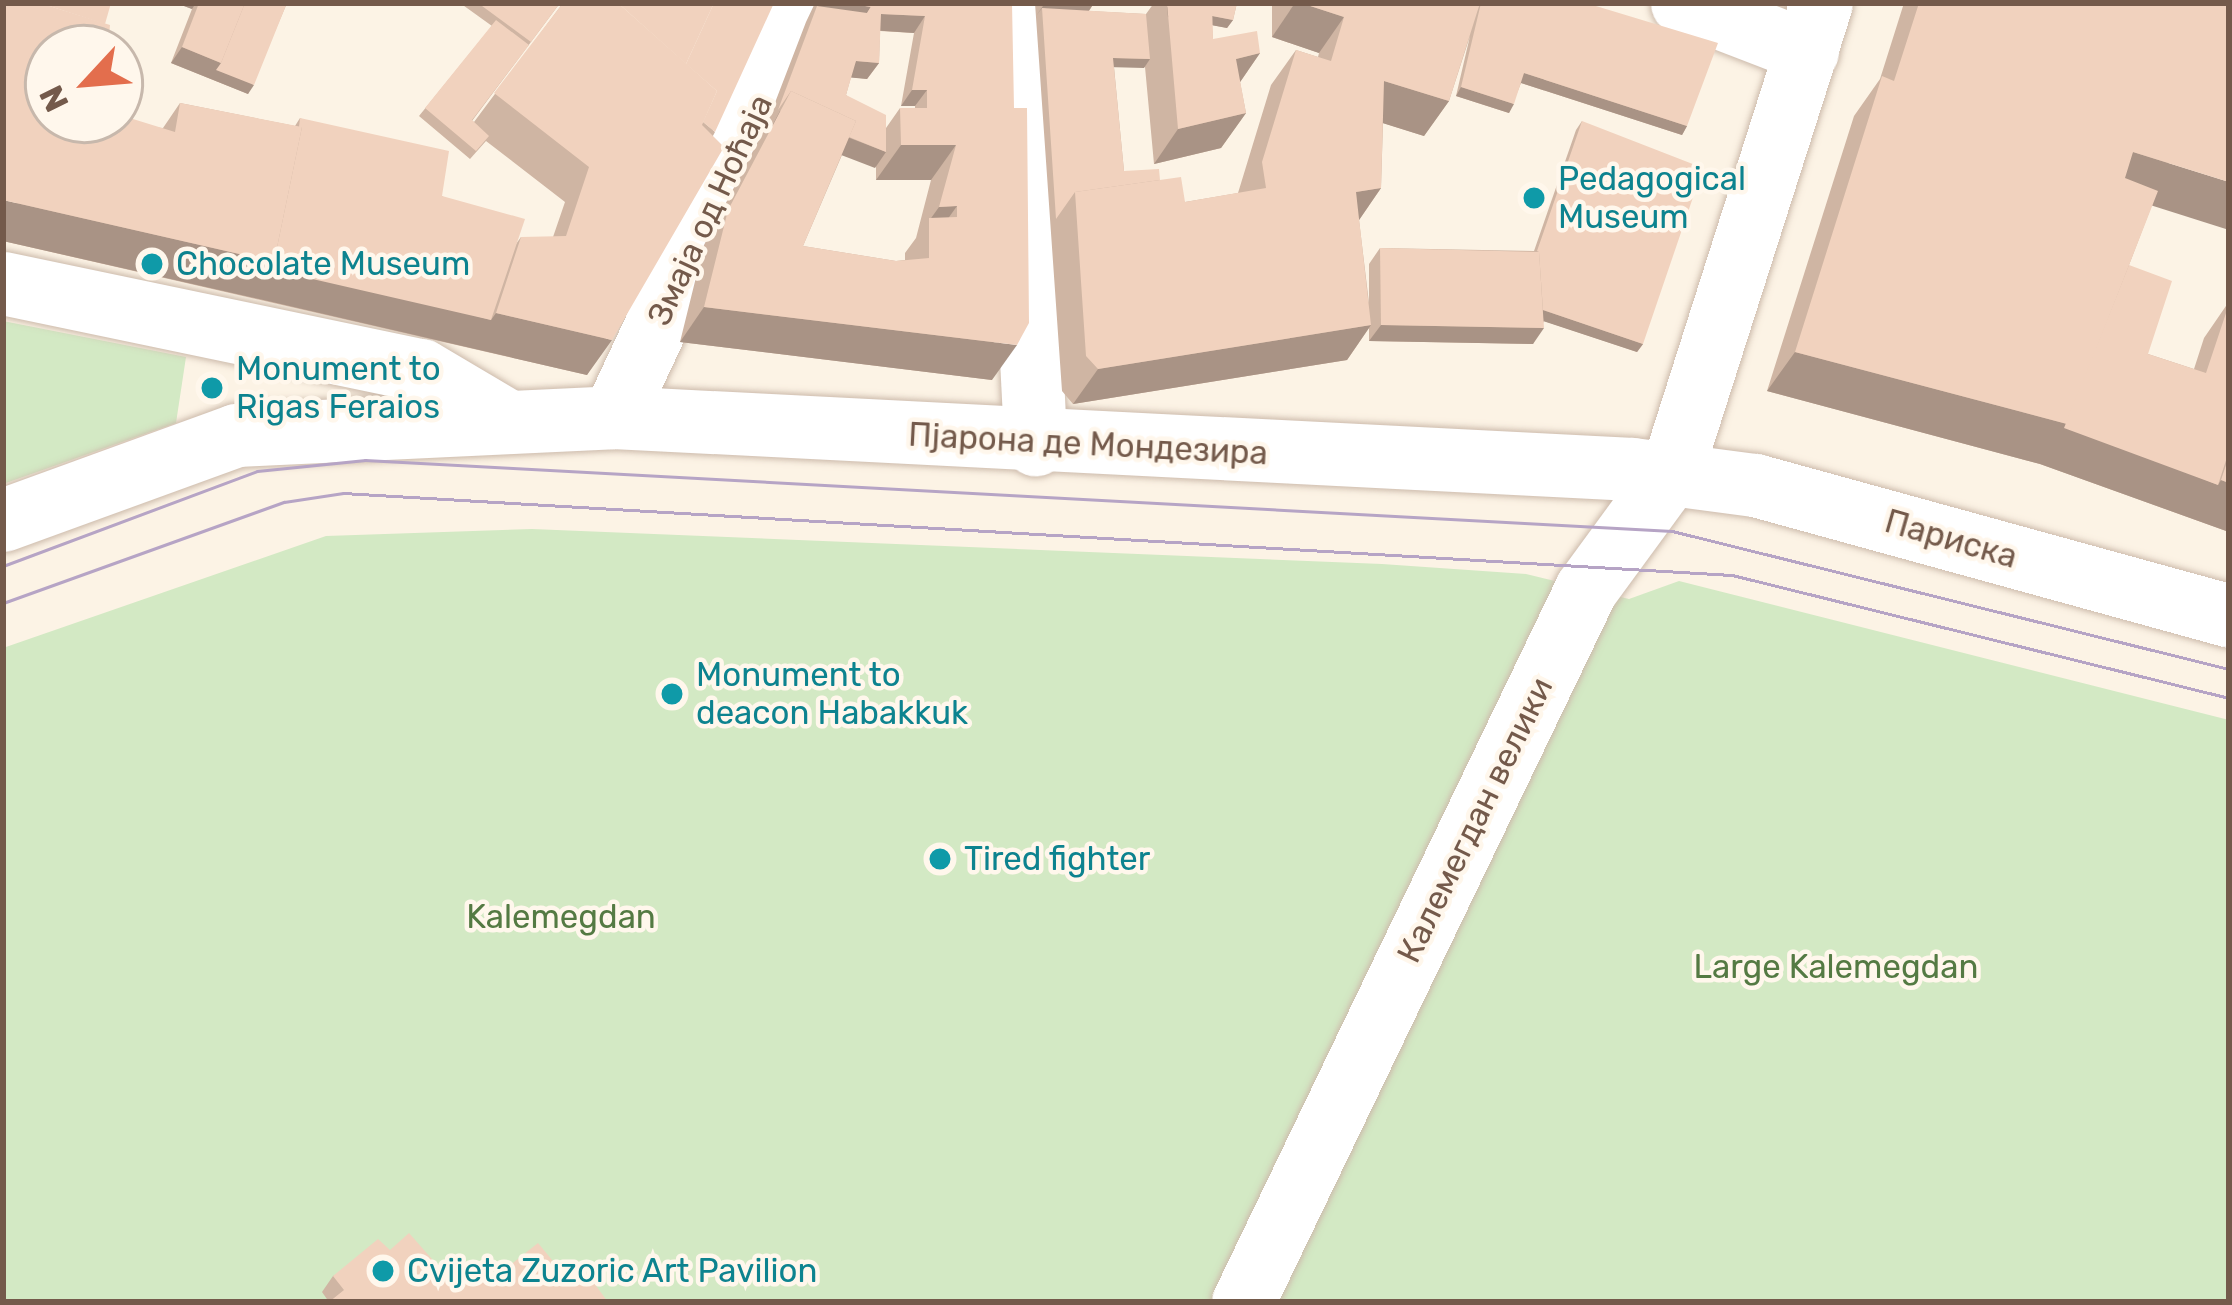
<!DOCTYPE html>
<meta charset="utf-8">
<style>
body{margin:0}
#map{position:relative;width:2232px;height:1305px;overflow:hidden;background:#fcf3e5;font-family:Rubik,sans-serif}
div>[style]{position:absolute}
.green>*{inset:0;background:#d3e9c4}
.roads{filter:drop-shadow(0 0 3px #cdbbac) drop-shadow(0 0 3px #cdbbac)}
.minor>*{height:63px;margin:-31.5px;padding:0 31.5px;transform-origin:31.5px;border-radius:31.5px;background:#fff}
.tram>*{height:3px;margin:-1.5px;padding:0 1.5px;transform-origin:1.5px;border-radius:1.5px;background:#b6a4c5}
.wall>*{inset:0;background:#cfb5a3}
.shaded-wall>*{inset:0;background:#a99385}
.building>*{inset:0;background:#f1d2be}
.dots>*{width:33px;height:33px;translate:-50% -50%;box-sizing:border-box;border:6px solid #fff7ec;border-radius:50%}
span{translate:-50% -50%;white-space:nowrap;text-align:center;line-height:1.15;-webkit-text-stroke:9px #fff7ec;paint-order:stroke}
.culture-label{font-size:33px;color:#0d838f}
.left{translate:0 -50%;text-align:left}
.street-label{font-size:33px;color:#745a4b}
.park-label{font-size:33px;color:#547a43}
.frame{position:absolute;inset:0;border:6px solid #745a4b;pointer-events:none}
.north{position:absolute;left:24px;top:24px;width:120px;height:120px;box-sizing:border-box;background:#fff7ec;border:3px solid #c7b8ac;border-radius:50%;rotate:244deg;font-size:33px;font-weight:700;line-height:48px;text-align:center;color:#745a4b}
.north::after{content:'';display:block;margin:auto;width:42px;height:54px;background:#e36e4d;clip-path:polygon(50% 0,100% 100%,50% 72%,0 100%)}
</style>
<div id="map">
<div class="green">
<i style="clip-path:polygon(3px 321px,186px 357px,176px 423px,3px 484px)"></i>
<i style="clip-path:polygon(532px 529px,1382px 564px,1526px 574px,1629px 599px,1679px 581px,2229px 720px,2229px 1302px,3px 1302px,3px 648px,326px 536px)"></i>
</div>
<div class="roads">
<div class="minor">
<i style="left:1013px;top:3px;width:442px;rotate:87.1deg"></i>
<i style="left:1682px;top:3px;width:134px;rotate:21deg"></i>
<i style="left:3px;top:283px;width:427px;rotate:11.8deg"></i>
<i style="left:421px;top:370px;width:96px;rotate:30.6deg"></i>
<i style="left:613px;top:417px;width:457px;rotate:-64.9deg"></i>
<i style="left:3px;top:520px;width:248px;rotate:-20deg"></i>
<i style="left:236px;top:435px;width:377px;rotate:-2.7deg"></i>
<i style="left:613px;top:417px;width:1021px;rotate:2.92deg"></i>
<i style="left:1633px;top:469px;width:123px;rotate:7.5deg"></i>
<i style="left:1755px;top:485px;width:492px;rotate:15.4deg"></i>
<i style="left:1243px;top:1302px;width:791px;rotate:-64.31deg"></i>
<i style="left:1586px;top:589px;width:144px;rotate:-53.8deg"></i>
<i style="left:1671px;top:473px;width:493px;rotate:-72.3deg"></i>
</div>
</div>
<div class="tram">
<i style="left:3px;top:566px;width:271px;rotate:-20.5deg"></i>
<i style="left:257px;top:471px;width:109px;rotate:-5.8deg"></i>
<i style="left:365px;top:460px;width:1309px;rotate:3.11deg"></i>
<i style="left:1672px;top:531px;width:574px;rotate:13.92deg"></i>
<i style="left:3px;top:603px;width:299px;rotate:-19.8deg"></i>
<i style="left:284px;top:502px;width:60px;rotate:-8.7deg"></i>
<i style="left:343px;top:493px;width:1391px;rotate:3.38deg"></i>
<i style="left:1732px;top:575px;width:512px;rotate:13.9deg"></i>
</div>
<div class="wall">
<i style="clip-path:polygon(176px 3px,287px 3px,248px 94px,171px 63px,192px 9px)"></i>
<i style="clip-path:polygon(460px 3px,560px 3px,472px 121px,474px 122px,563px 3px,715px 132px,587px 375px,3px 241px,48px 120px,163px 128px,180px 103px,295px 126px,300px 118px,442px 196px,516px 244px,521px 237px,553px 237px,565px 202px,486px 141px,470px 159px,419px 116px,492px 26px)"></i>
<i style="clip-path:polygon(evenodd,815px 3px,1012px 3px,992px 380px,680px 342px,704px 245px,766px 126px,806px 22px,815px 3px,880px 31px,914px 33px,901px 106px,915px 106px,915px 108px,900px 108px,886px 128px,846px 95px,851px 77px,867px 79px,879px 63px,880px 31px,815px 3px,842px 155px,876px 166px,876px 180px,931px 180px,916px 238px,905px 253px,905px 260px,896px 261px,803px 246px,842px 155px)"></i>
<i style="clip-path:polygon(1035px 3px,1094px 3px,1089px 11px,1146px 14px,1154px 3px,1237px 3px,1233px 20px,1227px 28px,1212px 25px,1213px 39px,1260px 53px,1240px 82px,1246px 113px,1221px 148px,1154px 164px,1145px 67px,1114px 67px,1124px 171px,1160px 180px,1185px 202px,1238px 193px,1271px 85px,1296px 50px,1318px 57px,1319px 53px,1272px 37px,1272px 3px,1586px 3px,1687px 126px,1682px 135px,1521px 83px,1509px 113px,1456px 96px,1470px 36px,1449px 101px,1424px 136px,1383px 123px,1381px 188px,1359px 220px,1369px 303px,1369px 264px,1380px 248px,1534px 251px,1576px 130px,1582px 121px,1643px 344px,1637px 352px,1544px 321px,1533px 344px,1369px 341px,1369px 328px,1347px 360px,1073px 404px,1062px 391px)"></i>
<i style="clip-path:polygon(1904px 3px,2229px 3px,2129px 265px,2148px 354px,2194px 369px,2204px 338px,2228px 303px,2229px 532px,2040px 464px,1767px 391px,1854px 116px,1880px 79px)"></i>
<i style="clip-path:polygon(390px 1250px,439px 1267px,500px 1273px,562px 1272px,608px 1302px,329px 1302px,322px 1292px,333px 1276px)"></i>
</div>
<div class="shaded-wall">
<i style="clip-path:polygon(176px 3px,196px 3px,192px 9px)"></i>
<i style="clip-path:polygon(820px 3px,847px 3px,871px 7px,856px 29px,817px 6px)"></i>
<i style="clip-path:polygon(1045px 3px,1094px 3px,1084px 18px,1042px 8px,1036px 16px)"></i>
<i style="clip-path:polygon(1295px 3px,1301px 3px,1344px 17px,1319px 53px,1272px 37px)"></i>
<i style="clip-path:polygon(1167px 7px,1233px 20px,1227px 28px,1168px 17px)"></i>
<i style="clip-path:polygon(881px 14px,925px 16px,914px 33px,870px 30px)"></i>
<i style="clip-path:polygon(182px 47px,221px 63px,254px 85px,248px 94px,171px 63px)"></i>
<i style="clip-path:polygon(1260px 53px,1236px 88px,1236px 59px)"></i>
<i style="clip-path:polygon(1113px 58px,1150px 59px,1144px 68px,1107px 67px)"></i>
<i style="clip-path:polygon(856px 61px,879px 63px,867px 79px,845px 77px)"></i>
<i style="clip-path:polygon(1524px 73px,1687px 126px,1682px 135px,1518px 82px)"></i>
<i style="clip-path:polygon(1384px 81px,1449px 101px,1424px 136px,1360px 116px)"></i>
<i style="clip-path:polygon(1461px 87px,1514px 104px,1509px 113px,1456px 96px)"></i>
<i style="clip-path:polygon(912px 90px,927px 90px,915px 106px,901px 106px)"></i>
<i style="clip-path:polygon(780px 111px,886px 152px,875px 168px,771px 128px)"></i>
<i style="clip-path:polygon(1246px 113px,1221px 148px,1154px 164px,1178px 129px)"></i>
<i style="clip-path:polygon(901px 145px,956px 145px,931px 180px,876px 180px)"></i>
<i style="clip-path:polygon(2133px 152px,2229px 182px,2229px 230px,2106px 191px)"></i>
<i style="clip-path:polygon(1381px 188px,1357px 223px,1356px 192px)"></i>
<i style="clip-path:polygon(3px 200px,274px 262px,491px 320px,496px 313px,612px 340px,587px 375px,250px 297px,3px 241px)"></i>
<i style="clip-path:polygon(957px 206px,932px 241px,929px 221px,939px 207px)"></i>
<i style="clip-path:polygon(704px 307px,1017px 345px,992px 380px,680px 342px)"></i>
<i style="clip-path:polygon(1540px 309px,1643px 344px,1637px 352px,1534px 318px)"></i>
<i style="clip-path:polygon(1371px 325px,1347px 360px,1073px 404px,1098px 369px)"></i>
<i style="clip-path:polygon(1381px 325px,1544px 328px,1533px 344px,1369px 341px)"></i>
<i style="clip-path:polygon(1795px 352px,2067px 424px,2218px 485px,2221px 480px,2229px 483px,2229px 532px,2040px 464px,1767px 391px)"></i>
</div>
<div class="building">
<i style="clip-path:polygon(3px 3px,40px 3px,110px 25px,108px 48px,48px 48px,48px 120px,120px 120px,120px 115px,175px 132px,180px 103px,302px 127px,274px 262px,3px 200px)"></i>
<i style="clip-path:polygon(40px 3px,111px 3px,105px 24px)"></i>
<i style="clip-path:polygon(199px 3px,245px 3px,221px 63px,182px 47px)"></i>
<i style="clip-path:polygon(245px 3px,287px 3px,254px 85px,216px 70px,221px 63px)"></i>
<i style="clip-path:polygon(478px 3px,560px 3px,531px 42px)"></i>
<i style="clip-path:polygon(563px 3px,618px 3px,717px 91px,702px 125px,724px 147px,612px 340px,496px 313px,521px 237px,566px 236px,589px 167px,494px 93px)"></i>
<i style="clip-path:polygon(618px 3px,714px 3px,686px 64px)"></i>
<i style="clip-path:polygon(714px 3px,774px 3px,715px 132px,703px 122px,717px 91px,686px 64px)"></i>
<i style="clip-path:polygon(847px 3px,873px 3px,871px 7px)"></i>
<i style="clip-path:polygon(873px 3px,1012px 3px,1014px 108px,927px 108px,927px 90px,912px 90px,925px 16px,881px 14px,879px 63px,856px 61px,846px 95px,886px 115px,886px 152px,849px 137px,856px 121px,791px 91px,778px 110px,817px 6px,867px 13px)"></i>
<i style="clip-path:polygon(1167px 3px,1212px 3px,1213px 39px,1257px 31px,1260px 53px,1236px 59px,1246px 113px,1178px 129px)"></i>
<i style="clip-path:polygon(1212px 3px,1237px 3px,1233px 20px,1212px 16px)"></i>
<i style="clip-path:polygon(1301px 3px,1480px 3px,1449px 101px,1384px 81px,1381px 188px,1356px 192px,1371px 325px,1098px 369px,1086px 356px,1075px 192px,1181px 177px,1185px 202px,1266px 188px,1262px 162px,1296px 50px,1331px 61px,1344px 17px)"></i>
<i style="clip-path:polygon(1481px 3px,1586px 3px,1718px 43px,1687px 126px,1524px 73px,1514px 104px,1461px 87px)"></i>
<i style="clip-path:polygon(1919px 3px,2229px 3px,2229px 182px,2133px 152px,2125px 178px,2158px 191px,2067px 424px,1795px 352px,1882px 76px,1894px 81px)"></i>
<i style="clip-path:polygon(1042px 8px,1146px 14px,1150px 59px,1113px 58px,1124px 171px,1159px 169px,1160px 180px,1075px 192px,1056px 219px)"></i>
<i style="clip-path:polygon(496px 20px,529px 45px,472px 120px,489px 136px,476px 151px,425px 108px)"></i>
<i style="clip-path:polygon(791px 91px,856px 121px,803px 246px,896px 261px,929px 258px,929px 218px,957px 217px,957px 206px,939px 207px,956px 145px,901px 145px,900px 108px,1027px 108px,1029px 323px,1017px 345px,704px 307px,728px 210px)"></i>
<i style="clip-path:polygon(300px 118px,449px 151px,442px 196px,525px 219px,491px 320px,269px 269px,274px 262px,302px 127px,299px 127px)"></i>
<i style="clip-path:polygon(1582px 121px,1703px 168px,1643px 344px,1543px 310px,1539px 252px,1537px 251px)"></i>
<i style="clip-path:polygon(1380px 248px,1539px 252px,1544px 328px,1381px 325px)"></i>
<i style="clip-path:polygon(2129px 265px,2172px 281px,2148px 354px,2206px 373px,2229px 304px,2229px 451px,2218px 485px,2064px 428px)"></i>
<i style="clip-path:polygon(2229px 456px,2229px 483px,2221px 480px)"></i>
<i style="clip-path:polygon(409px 1233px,439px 1267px,500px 1273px,538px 1243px,562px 1272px,577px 1260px,608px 1302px,329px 1302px,344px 1290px,333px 1276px,378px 1239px,390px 1250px)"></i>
</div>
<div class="dots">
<i style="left:1534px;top:198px;background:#0f9aa8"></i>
<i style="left:152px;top:264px;background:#0f9aa8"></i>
<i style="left:212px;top:388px;background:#0f9aa8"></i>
<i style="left:672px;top:694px;background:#0f9aa8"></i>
<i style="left:940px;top:859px;background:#0f9aa8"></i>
<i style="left:383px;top:1271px;background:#0f9aa8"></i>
</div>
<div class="culture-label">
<span class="left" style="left:1558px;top:198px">Pedagogical<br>Museum</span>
<span class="left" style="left:176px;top:264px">Chocolate Museum</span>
<span class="left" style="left:236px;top:388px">Monument to<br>Rigas Feraios</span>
<span class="left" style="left:696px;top:694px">Monument to<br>deacon Habakkuk</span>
<span class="left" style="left:964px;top:859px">Tired fighter</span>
<span class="left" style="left:407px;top:1271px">Cvijeta Zuzoric Art Pavilion</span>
</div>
<div class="street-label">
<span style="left:710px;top:210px;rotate:-65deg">Змаја од Ноћаја</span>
<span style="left:1088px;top:444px;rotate:3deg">Пјарона де Мондезира</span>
<span style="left:1951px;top:539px;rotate:16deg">Париска</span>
<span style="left:1475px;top:820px;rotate:-64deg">Калемегдан велики</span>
</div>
<div class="park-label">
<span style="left:561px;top:917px">Kalemegdan</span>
<span style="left:1836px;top:967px">Large Kalemegdan</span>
</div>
<div class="frame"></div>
<div class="north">N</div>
</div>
